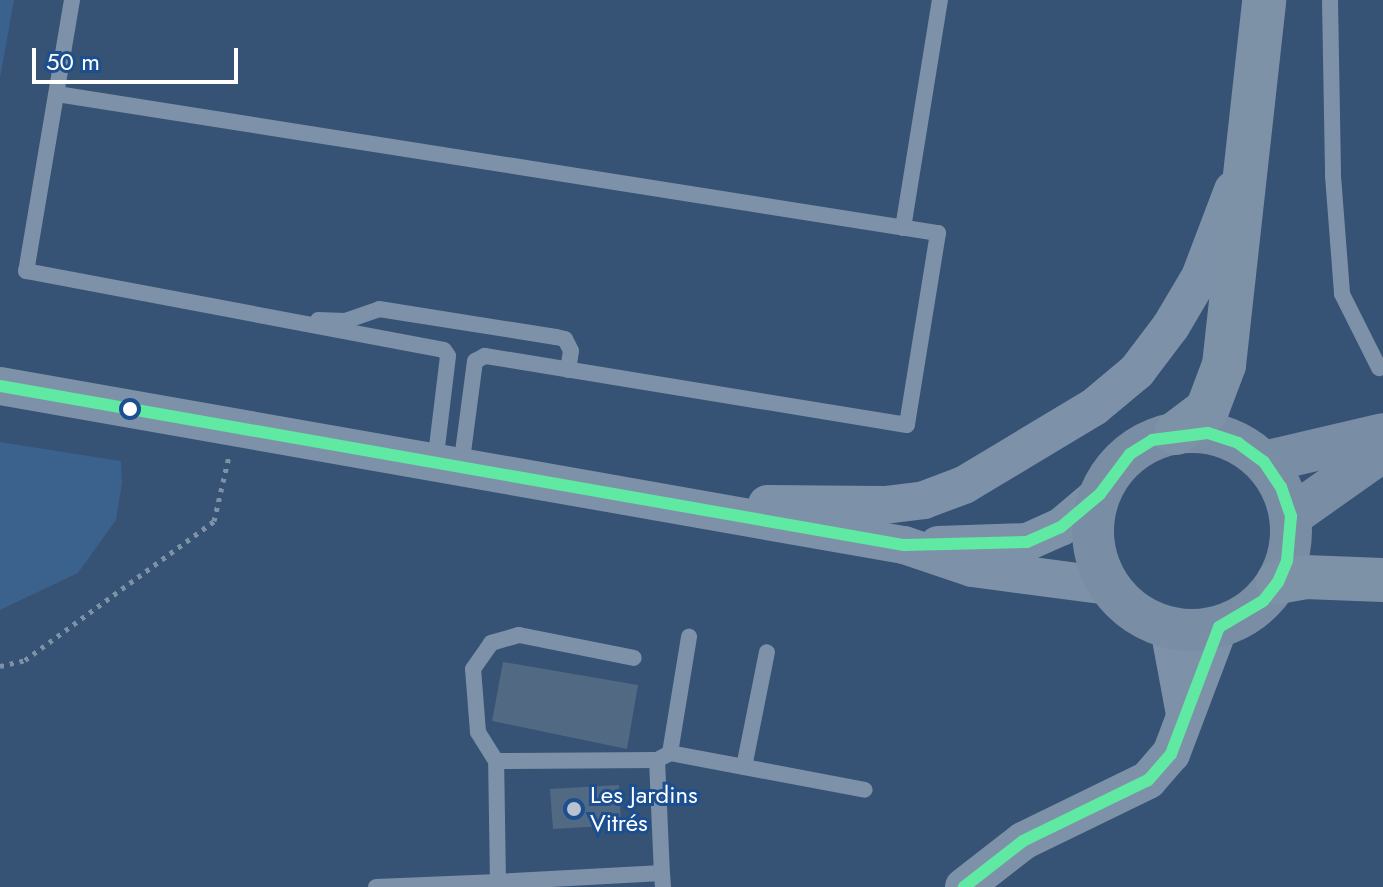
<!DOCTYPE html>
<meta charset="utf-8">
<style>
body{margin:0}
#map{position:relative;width:1383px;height:887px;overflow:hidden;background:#365274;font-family:Jost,sans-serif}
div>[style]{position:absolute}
.water>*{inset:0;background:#3b618d}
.building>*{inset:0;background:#526984}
.path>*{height:5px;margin-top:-2.5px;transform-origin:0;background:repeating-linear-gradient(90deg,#7d92a8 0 4px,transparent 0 10px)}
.service>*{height:16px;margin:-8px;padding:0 8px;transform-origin:8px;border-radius:8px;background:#7d92a8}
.tertiary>*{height:38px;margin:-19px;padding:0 19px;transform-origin:19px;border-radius:19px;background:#7d92a8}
.secondary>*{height:42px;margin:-21px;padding:0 21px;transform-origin:21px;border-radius:21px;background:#798da4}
.secondary>.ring{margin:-21px;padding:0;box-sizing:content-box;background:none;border:42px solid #798da4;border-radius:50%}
.motorway>*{height:44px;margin:-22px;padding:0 22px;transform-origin:22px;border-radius:22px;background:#7e92a7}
.bus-1>*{height:12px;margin:-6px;padding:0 6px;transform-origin:6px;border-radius:6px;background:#60e9a3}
.dots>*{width:22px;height:22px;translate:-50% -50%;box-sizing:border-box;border:4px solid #1b4f8f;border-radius:50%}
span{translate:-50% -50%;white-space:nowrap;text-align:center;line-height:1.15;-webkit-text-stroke:6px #1b4f8f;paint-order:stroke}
.poi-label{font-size:24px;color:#fff}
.left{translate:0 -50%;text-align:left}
.scale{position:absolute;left:32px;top:48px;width:206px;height:36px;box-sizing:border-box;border:4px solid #fff;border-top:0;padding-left:10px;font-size:24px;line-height:28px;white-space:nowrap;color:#fff;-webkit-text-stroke:6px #1b4f8f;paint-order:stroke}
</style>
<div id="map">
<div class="water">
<i style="clip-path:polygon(0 0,14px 0,0 78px)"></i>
<i style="clip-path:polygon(0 442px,121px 461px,122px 483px,116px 520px,78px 573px,0 610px)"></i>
</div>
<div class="building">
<i style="clip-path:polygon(503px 662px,638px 685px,627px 749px,492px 721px)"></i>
<i style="clip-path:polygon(619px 785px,621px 825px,553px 829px,550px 789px)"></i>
</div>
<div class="path">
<i style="left:0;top:666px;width:26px;rotate:-13deg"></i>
<i style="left:25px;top:660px;width:235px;rotate:-36.3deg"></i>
<i style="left:214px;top:521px;width:67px;rotate:-77deg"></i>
</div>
<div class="service">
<i style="left:72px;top:0;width:275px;rotate:99.6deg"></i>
<i style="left:26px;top:271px;width:425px;rotate:10.7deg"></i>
<i style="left:444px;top:350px;width:7px;rotate:56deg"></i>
<i style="left:448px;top:356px;width:108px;rotate:96.9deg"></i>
<i style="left:1330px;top:0;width:176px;rotate:89deg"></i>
<i style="left:1333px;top:176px;width:118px;rotate:85.6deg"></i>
<i style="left:1342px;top:294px;width:83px;rotate:63.4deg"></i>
<i style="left:57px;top:94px;width:892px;rotate:8.97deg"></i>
<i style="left:938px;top:233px;width:194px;rotate:99.2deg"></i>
<i style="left:907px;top:425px;width:428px;rotate:-170.7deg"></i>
<i style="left:485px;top:356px;width:11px;rotate:153deg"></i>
<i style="left:475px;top:361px;width:107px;rotate:97.5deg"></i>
<i style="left:903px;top:228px;width:231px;rotate:-80.8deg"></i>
<i style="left:318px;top:320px;width:27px;rotate:2deg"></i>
<i style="left:345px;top:321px;width:36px;rotate:-19deg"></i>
<i style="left:379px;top:309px;width:179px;rotate:9deg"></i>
<i style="left:556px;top:337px;width:9px;rotate:13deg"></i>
<i style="left:565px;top:339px;width:13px;rotate:63deg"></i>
<i style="left:571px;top:351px;width:19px;rotate:99deg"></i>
<i style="left:670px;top:753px;width:118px;rotate:-80.7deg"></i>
<i style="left:657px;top:760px;width:15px;rotate:-28deg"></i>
<i style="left:670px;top:753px;width:198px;rotate:10.7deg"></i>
<i style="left:496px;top:761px;width:34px;rotate:-122deg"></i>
<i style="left:478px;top:732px;width:63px;rotate:-94.5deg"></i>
<i style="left:473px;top:669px;width:32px;rotate:-55deg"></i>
<i style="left:491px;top:643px;width:29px;rotate:-16deg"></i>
<i style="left:519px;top:635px;width:117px;rotate:11.3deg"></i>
<i style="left:744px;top:767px;width:117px;rotate:-78.7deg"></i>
<i style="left:662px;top:873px;width:164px;rotate:176.9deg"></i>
<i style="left:498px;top:882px;width:121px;rotate:-90.9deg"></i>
<i style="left:496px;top:761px;width:161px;rotate:-0.4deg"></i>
<i style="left:657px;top:760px;width:113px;rotate:87.5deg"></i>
<i style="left:662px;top:873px;width:14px;rotate:86deg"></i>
<i style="left:376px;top:887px;width:122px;rotate:-2.3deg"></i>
</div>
<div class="tertiary">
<i style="left:0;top:386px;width:918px;rotate:9.98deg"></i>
<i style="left:904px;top:545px;width:72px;rotate:18.7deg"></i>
<i style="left:972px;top:568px;width:138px;rotate:7.5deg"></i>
<i style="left:767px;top:504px;width:118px;rotate:0.5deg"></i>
<i style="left:885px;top:505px;width:39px;rotate:-7deg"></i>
<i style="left:924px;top:500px;width:43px;rotate:-20.6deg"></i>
<i style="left:964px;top:485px;width:152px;rotate:-31deg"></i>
<i style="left:1094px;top:407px;width:56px;rotate:-39.9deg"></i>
<i style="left:1137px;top:371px;width:56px;rotate:-52.9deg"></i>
<i style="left:1171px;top:326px;width:57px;rotate:-59.4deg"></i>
<i style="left:1200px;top:277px;width:93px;rotate:-69.2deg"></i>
<i style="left:938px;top:545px;width:89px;rotate:-1.9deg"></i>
<i style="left:1027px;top:542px;width:37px;rotate:-24deg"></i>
<i style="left:1061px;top:527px;width:51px;rotate:-40.2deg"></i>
<i style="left:1169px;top:628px;width:87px;rotate:79.5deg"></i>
<i style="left:964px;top:887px;width:75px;rotate:-37.9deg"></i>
<i style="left:1023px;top:841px;width:139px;rotate:-26deg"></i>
<i style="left:1148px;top:780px;width:35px;rotate:-49deg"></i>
<i style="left:1171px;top:754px;width:136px;rotate:-69.3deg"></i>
</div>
<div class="secondary">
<i class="ring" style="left:1093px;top:432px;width:156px;height:156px"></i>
<i style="left:1264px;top:462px;width:122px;rotate:-13.2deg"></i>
<i style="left:1291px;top:516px;width:113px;rotate:-35.2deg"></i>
</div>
<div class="motorway">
<i style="left:1176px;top:433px;width:39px;rotate:-37deg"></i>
<i style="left:1207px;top:410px;width:48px;rotate:-69.3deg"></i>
<i style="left:1224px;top:365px;width:367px;rotate:-83.7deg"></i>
<i style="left:1278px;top:582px;width:27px;rotate:-10deg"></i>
<i style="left:1305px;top:577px;width:78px;rotate:2.2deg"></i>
</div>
<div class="bus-1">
<i style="left:0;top:386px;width:918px;rotate:9.98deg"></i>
<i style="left:904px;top:545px;width:123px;rotate:-1.4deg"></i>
<i style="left:1027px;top:542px;width:37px;rotate:-24deg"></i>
<i style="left:1061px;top:527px;width:51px;rotate:-40.2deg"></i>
<i style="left:1100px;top:494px;width:50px;rotate:-53.1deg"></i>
<i style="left:1130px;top:454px;width:26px;rotate:-32deg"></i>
<i style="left:1152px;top:440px;width:56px;rotate:-7.1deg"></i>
<i style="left:1208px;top:433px;width:32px;rotate:18deg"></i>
<i style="left:1238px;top:443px;width:32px;rotate:36deg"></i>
<i style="left:1264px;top:462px;width:30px;rotate:56deg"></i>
<i style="left:1281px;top:487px;width:31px;rotate:71deg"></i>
<i style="left:1291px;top:516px;width:45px;rotate:95.1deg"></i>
<i style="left:1287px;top:561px;width:23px;rotate:113deg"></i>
<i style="left:1278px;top:582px;width:24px;rotate:128deg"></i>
<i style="left:1263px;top:601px;width:51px;rotate:149.4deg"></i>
<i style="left:1219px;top:627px;width:136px;rotate:110.7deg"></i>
<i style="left:1171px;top:754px;width:35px;rotate:131deg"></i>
<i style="left:1148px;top:780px;width:139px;rotate:154deg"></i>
<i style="left:1023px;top:841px;width:75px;rotate:142.1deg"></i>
</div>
<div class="dots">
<i style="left:130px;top:409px;background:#fff"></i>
<i style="left:574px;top:809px;background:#b9c2ce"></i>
</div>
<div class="poi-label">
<span class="left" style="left:590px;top:809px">Les Jardins<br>Vitrés</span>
</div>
<div class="scale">50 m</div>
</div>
